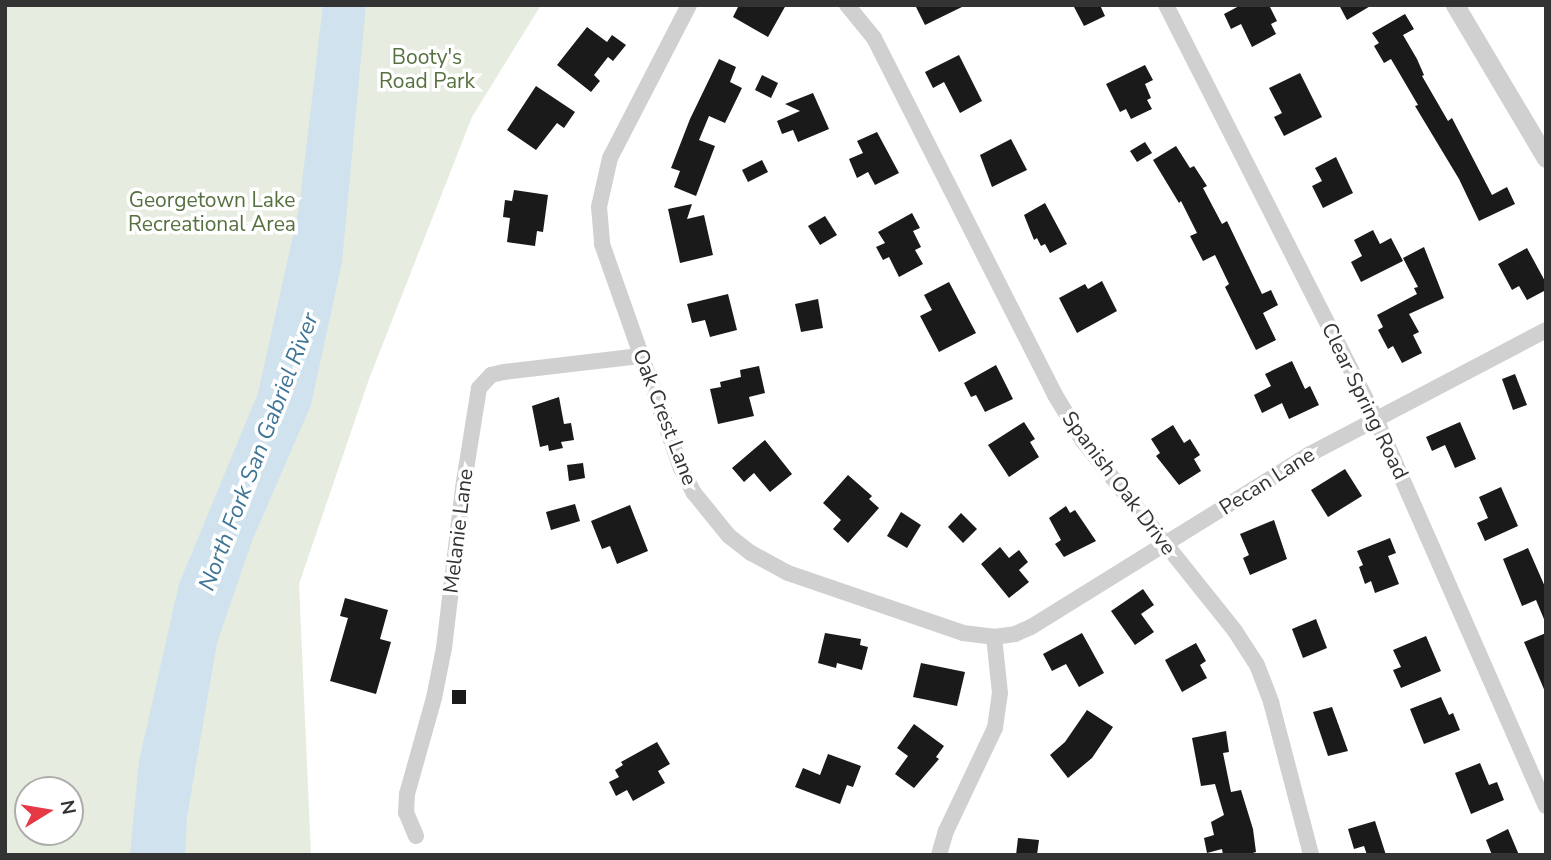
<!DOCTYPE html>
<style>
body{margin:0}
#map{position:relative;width:1551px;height:860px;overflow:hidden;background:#fff;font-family:"Nunito Sans",sans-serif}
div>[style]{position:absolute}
.green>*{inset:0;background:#e6ecdf}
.water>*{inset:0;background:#cfe2ee}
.building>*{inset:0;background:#1a1a1a}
.minor>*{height:16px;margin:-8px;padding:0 8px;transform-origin:8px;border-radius:8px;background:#d0d0d0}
.tertiary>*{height:19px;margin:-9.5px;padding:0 9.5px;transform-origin:9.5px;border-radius:9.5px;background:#d0d0d0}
span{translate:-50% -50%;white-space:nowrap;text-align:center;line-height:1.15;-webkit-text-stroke:7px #fff;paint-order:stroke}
.park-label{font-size:21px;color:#56703f}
.street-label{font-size:21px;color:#333}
.water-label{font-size:23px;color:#3f7597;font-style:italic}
.frame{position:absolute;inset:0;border:7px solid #333;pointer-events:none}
.north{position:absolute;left:14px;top:776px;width:70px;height:70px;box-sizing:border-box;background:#fff;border:2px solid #adadad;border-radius:50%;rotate:79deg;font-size:19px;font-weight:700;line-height:28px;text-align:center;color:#333}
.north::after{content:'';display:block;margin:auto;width:24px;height:32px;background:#e63946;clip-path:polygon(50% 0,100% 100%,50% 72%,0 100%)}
</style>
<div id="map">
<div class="green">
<i style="clip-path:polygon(evenodd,5px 5px,541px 5px,472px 117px,369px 379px,299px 584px,311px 855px,5px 855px,5px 5px,28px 790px,70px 790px,70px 832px,28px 832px,28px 790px)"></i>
</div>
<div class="water">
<i style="clip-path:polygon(323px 5px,366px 5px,342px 262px,311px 405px,252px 541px,217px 643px,187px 817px,185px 855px,130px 855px,139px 761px,179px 584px,258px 393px,299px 209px)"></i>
</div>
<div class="building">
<i style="clip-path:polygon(739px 5px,786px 5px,768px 37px,733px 17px)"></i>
<i style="clip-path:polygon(915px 5px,966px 5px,925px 25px)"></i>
<i style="clip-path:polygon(1073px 5px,1100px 5px,1105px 16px,1084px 26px)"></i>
<i style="clip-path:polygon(1241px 5px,1269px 5px,1277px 21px,1271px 24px,1276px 34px,1252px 47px,1241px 24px,1231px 29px,1224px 14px)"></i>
<i style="clip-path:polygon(1339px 5px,1372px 5px,1347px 20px)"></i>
<i style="clip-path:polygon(1405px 14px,1414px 29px,1403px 35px,1417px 59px,1424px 75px,1422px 76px,1448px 121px,1452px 118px,1492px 195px,1507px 187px,1515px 204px,1479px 221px,1459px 179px,1415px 106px,1418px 105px,1391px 59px,1384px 63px,1374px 46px,1379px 43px,1372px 33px)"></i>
<i style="clip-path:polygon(587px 27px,607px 42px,612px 35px,626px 45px,613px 61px,608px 57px,594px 75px,600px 81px,591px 92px,557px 65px)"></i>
<i style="clip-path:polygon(959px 55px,982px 101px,960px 113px,944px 82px,933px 88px,925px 72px)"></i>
<i style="clip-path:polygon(719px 59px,736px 67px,730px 82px,742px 88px,725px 123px,709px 116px,699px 140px,715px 146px,696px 196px,674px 187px,680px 171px,671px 168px,690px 119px)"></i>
<i style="clip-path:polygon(1145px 65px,1153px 80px,1145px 84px,1151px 98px,1147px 100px,1152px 109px,1131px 119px,1126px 109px,1120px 112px,1106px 84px)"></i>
<i style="clip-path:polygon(1300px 73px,1322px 117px,1284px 136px,1274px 117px,1282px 113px,1269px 88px)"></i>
<i style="clip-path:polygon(762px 75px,778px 83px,771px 98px,755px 90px)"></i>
<i style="clip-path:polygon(536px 86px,575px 112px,564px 128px,557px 123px,536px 150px,507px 130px)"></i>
<i style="clip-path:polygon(813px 93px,829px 129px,798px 142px,793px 130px,782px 134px,777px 121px,800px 111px,785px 104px)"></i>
<i style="clip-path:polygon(877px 132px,899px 173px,875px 185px,868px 172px,857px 178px,849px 159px,863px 153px,857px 141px)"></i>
<i style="clip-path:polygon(1011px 139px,1027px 170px,992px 187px,980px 155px)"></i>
<i style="clip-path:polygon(1145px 142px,1152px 153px,1137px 162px,1130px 151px)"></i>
<i style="clip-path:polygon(1176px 146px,1190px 168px,1194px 166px,1207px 186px,1203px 188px,1222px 224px,1227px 221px,1262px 294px,1271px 290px,1278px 305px,1263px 313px,1276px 340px,1256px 350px,1225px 287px,1229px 284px,1215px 255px,1203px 261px,1190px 236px,1197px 233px,1181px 201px,1179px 203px,1153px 160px)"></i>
<i style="clip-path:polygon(1336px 157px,1353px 193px,1323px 208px,1312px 186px,1322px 181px,1315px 168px)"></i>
<i style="clip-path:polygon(762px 160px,768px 172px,748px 182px,742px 170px)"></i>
<i style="clip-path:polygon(514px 190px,548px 195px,543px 232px,537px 231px,535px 246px,507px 242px,510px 218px,503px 217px,505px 200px,512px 201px)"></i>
<i style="clip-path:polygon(1045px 203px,1067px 244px,1050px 253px,1045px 244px,1041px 246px,1037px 238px,1034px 240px,1024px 215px)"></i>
<i style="clip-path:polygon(692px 204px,687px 219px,704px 215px,713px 255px,680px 263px,668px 209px)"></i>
<i style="clip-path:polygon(912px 213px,920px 228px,913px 231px,921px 247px,915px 250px,923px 264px,899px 277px,889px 257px,883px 260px,876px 247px,885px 243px,878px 232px)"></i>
<i style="clip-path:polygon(825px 216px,837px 235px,820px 245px,808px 226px)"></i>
<i style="clip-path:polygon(1373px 230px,1380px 244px,1391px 238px,1403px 261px,1361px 282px,1351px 262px,1362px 256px,1354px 240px)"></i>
<i style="clip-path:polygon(1424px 247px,1444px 298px,1409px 314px,1419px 332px,1413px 335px,1422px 353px,1402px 363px,1393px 346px,1388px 349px,1378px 330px,1383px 327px,1377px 315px,1417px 294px,1414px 288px,1418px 287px,1403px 258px)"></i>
<i style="clip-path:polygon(1527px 248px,1546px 283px,1546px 290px,1527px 300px,1519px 286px,1512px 290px,1498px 264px)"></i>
<i style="clip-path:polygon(1102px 281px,1117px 311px,1077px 333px,1059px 298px,1085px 284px,1088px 289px)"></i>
<i style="clip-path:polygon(949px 282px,976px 333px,939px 352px,920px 316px,932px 310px,924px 295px)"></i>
<i style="clip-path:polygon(728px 294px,737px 330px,710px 337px,705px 320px,692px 323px,687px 304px)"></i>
<i style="clip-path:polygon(818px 299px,823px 328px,801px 332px,795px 304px)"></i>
<i style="clip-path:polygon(1292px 361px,1305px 389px,1310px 386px,1319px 405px,1289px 419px,1282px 403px,1262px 413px,1254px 395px,1271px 386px,1265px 374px)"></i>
<i style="clip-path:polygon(996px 365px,1013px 399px,985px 412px,976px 395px,971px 397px,964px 383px)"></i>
<i style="clip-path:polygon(759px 366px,765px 393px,749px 397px,754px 416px,718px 424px,710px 389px,721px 387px,720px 382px,741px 377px,740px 370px)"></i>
<i style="clip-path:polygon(1515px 374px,1527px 405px,1513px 410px,1502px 379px)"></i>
<i style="clip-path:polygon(559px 397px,564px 424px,571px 423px,574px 440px,561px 442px,563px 448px,549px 451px,548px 445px,540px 447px,532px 406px)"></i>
<i style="clip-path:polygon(1024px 422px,1035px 439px,1030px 442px,1039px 457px,1009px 477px,988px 445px)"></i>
<i style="clip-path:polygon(1460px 422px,1476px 459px,1455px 468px,1445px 445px,1432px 451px,1426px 437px)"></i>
<i style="clip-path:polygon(1173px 425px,1184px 443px,1190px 439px,1200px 455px,1194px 459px,1201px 471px,1179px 485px,1156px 456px,1160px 453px,1151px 439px)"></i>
<i style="clip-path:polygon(765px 440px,792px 474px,770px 492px,754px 473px,744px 482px,732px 468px)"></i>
<i style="clip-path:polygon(583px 463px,585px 478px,569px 481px,567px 465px)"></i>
<i style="clip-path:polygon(1345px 469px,1362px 496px,1328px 517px,1311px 490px)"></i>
<i style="clip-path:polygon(848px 475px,872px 496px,869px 499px,879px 508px,848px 543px,833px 529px,841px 520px,823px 503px)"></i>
<i style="clip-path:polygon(1501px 487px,1518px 526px,1485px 541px,1477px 523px,1488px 518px,1479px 497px)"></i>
<i style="clip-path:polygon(575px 504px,580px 521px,551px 530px,546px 512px)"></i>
<i style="clip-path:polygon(630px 505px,648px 551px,617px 564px,610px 546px,602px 549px,591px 521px)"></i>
<i style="clip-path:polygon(1066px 506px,1070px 513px,1075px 510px,1096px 541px,1064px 557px,1055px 544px,1061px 540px,1049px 518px)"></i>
<i style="clip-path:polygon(901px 512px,921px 525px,907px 548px,887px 536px)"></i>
<i style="clip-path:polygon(961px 513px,977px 529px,963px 543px,948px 527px)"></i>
<i style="clip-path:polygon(1274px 520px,1287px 559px,1250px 575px,1243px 558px,1249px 555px,1240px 534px)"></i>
<i style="clip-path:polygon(1390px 538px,1396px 553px,1388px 556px,1399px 584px,1375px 593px,1371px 581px,1365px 584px,1359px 567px,1363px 565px,1357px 551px)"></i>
<i style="clip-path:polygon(1000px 547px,1009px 558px,1019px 550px,1028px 562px,1019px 570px,1029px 582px,1009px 598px,981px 564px)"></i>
<i style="clip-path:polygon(1528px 548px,1546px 589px,1546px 624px,1536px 600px,1522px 606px,1503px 559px)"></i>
<i style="clip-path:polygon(1143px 589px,1154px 605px,1141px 614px,1154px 632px,1135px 645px,1111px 611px)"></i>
<i style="clip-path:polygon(345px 598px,388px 610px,380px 639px,391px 642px,376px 694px,330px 681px,348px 618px,340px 616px)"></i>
<i style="clip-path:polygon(1316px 619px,1327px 648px,1303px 658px,1292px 629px)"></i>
<i style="clip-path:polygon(825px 633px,861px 639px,860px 645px,868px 647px,862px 670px,837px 663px,836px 668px,818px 663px)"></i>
<i style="clip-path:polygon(1082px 633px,1104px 673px,1079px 687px,1066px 664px,1052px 671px,1043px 654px)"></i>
<i style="clip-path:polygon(1546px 633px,1546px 694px,1524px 642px)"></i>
<i style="clip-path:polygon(1426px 636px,1441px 671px,1401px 688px,1393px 670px,1401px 667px,1393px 650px)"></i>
<i style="clip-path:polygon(1196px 643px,1206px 661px,1200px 665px,1207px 678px,1182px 692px,1165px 660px)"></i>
<i style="clip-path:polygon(921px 663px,965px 672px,957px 706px,913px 697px)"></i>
<i style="clip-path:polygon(452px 690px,466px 690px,466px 704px,452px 704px)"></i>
<i style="clip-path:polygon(1441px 697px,1449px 715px,1453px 713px,1460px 730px,1424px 744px,1410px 709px)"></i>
<i style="clip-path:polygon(1332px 707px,1348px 751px,1328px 756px,1313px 712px)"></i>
<i style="clip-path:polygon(1087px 710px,1113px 727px,1092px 758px,1068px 778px,1050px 755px,1065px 742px)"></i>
<i style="clip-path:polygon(914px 724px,944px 746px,936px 757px,939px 759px,914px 788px,895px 774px,908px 756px,897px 748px)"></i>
<i style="clip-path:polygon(1226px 731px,1229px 752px,1223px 753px,1231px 792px,1241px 790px,1253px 829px,1256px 852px,1246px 855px,1223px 855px,1222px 849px,1207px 853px,1204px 838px,1214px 835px,1211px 822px,1224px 815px,1215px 784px,1201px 786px,1192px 738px)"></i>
<i style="clip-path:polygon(657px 742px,670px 764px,658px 771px,665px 783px,633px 801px,627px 790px,616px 796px,609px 782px,619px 777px,615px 770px,623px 765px,621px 762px)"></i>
<i style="clip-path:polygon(828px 754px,861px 766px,853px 787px,847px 785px,840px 804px,795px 787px,803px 768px,820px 775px)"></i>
<i style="clip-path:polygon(1480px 763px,1489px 785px,1497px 782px,1504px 800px,1471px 814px,1455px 773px)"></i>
<i style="clip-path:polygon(1375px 821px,1386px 855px,1367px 855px,1364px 846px,1354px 849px,1348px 829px)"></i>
<i style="clip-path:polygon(1508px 829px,1519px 855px,1492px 855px,1486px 840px)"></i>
<i style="clip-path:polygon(1018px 838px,1039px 840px,1037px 855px,1016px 855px)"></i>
</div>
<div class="minor">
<i style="left:689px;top:5px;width:172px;rotate:117.3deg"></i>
<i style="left:610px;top:158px;width:50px;rotate:102.7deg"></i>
<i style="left:599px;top:207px;width:37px;rotate:85deg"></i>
<i style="left:602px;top:244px;width:238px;rotate:70.6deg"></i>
<i style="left:681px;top:468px;width:28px;rotate:63deg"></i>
<i style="left:694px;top:493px;width:55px;rotate:50.9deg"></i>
<i style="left:729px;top:536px;width:28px;rotate:38deg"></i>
<i style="left:751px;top:553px;width:42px;rotate:28.4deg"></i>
<i style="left:788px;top:573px;width:185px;rotate:18.9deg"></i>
<i style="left:963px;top:633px;width:31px;rotate:7deg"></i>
<i style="left:994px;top:637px;width:21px;rotate:-8deg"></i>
<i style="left:1015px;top:634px;width:17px;rotate:-24deg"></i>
<i style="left:1031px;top:627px;width:328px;rotate:-31.8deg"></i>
<i style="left:1310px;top:454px;width:267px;rotate:-27.7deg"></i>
<i style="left:847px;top:5px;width:43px;rotate:50.7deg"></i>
<i style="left:874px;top:38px;width:400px;rotate:63.1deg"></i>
<i style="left:1055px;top:395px;width:54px;rotate:58.7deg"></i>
<i style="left:1083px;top:441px;width:243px;rotate:51.3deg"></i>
<i style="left:1235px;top:631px;width:40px;rotate:57.1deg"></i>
<i style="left:1257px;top:665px;width:40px;rotate:69deg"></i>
<i style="left:1271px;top:702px;width:158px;rotate:75.3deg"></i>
<i style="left:1166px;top:5px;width:462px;rotate:63.1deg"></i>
<i style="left:1375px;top:417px;width:425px;rotate:66.3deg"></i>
<i style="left:416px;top:836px;width:25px;rotate:-113deg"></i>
<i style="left:406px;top:813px;width:19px;rotate:-87deg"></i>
<i style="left:407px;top:794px;width:100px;rotate:-74.3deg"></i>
<i style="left:434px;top:698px;width:51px;rotate:-78.7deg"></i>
<i style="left:444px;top:648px;width:161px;rotate:-83.2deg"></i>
<i style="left:463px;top:488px;width:101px;rotate:-80.9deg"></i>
<i style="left:479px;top:388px;width:18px;rotate:-47deg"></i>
<i style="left:491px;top:375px;width:13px;rotate:-13deg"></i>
<i style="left:504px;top:372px;width:137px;rotate:-6.7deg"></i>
<i style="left:939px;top:855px;width:25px;rotate:-74deg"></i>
<i style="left:946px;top:831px;width:114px;rotate:-64.6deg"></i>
<i style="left:995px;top:728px;width:35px;rotate:-82deg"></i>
<i style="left:1000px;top:693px;width:56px;rotate:-96.1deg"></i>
</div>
<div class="tertiary">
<i style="left:1455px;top:5px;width:178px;rotate:59.3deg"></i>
</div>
<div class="park-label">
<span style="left:427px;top:69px">Booty's<br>Road Park</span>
<span style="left:212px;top:212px">Georgetown Lake<br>Recreational Area</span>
</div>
<div class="street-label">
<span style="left:1365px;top:401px;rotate:64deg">Clear Spring Road</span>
<span style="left:665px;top:417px;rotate:69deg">Oak Crest Lane</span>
<span style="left:1267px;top:481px;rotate:-32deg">Pecan Lane</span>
<span style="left:1119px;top:483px;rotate:53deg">Spanish Oak Drive</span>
<span style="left:458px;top:531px;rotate:-83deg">Melanie Lane</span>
</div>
<div class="water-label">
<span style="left:259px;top:452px;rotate:-69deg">North Fork San Gabriel River</span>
</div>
<div class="frame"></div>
<div class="north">N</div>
</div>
